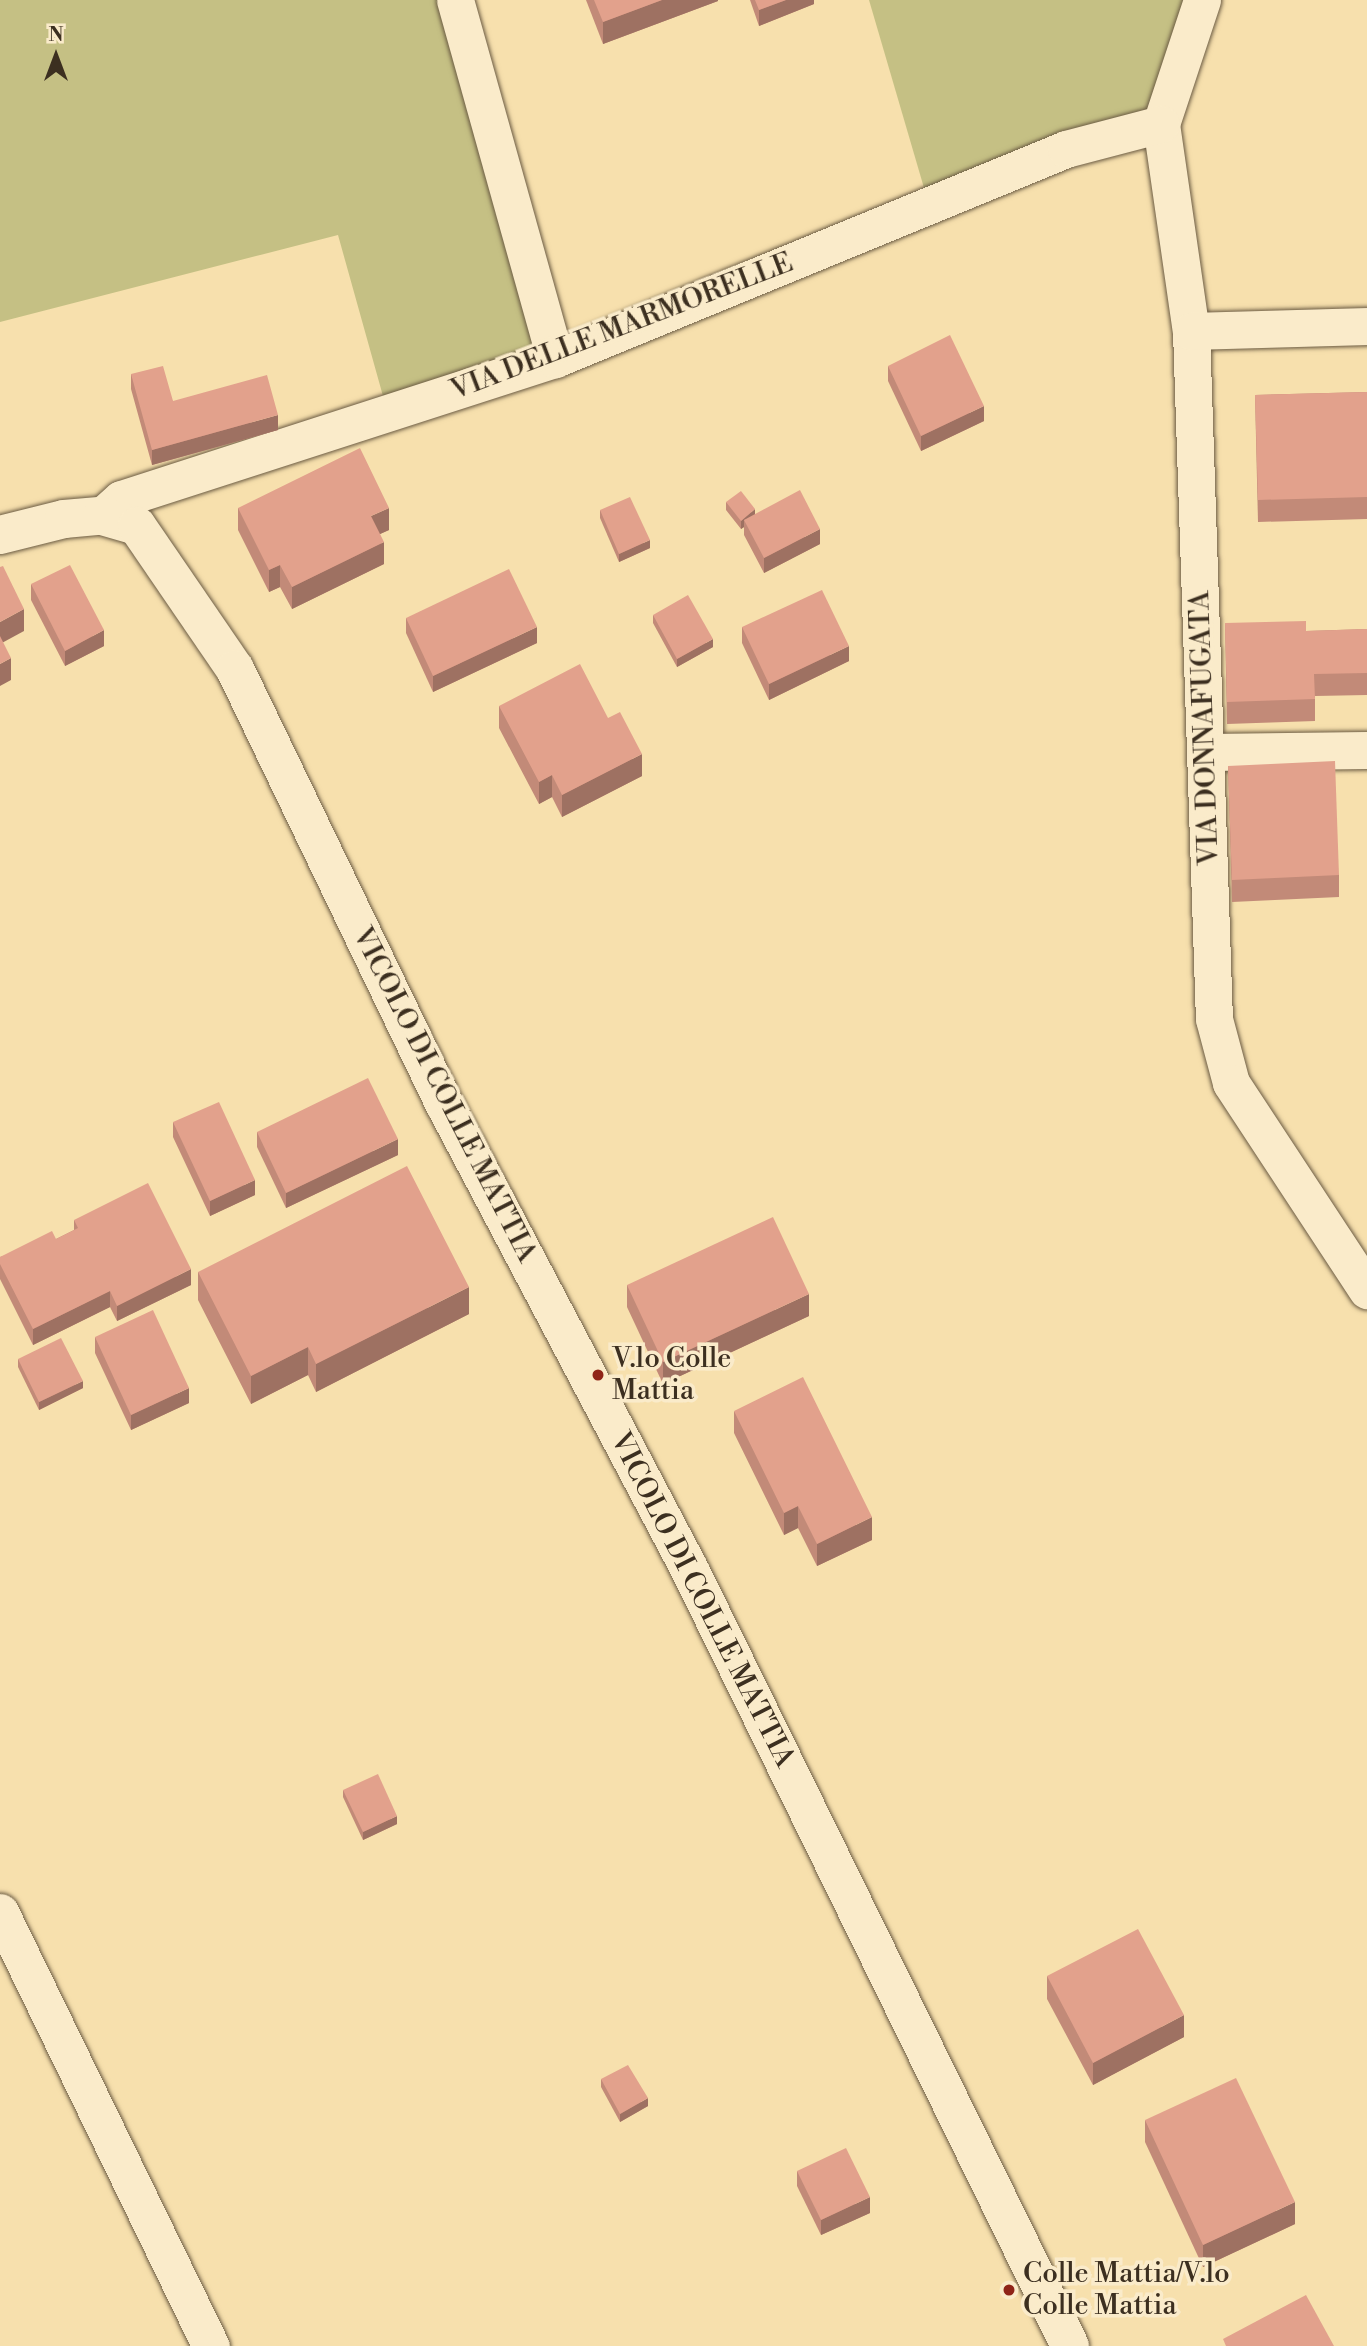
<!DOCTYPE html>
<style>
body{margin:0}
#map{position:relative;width:1367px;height:2346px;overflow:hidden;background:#f7e0ad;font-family:"Libre Bodoni",serif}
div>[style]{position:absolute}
.green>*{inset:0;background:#c5c084}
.roads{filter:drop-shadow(0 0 2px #6b5b43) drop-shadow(0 0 2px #6b5b43)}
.street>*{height:37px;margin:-18.5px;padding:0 18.5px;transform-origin:18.5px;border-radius:18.5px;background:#faebca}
.secondary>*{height:38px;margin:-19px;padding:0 19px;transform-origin:19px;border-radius:19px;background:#faebca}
.wall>*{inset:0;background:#c28a78}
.shaded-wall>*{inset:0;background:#9e7162}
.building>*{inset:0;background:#e2a18c}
.dots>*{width:19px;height:19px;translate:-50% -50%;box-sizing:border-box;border:4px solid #faebca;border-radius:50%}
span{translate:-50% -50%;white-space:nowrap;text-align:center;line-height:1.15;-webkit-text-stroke:7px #faebca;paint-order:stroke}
.street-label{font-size:28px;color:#3c2f20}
.poi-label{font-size:28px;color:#3c2f20}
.left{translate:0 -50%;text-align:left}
.north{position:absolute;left:21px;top:21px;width:70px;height:70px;-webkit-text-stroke:5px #faebca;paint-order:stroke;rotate:0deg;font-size:19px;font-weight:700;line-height:28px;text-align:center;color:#3c2f20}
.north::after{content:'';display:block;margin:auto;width:24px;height:32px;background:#3c2f20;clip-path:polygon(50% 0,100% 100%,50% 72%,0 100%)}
</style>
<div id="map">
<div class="green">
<i style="clip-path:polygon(0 0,454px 0,555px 359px,388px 414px,338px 235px,0 322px)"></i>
<i style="clip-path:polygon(869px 0,1202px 0,1161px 124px,929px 205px)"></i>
</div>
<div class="roads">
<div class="street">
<i style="left:455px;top:0;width:373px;rotate:74.4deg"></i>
<i style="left:1202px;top:0;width:131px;rotate:108.3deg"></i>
<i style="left:1161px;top:124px;width:209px;rotate:81.8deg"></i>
<i style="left:1191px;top:331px;width:688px;rotate:88.09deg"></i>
<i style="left:1214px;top:1019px;width:66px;rotate:75.1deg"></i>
<i style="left:1231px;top:1083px;width:248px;rotate:56.7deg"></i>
<i style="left:1191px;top:331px;width:176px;rotate:-1.6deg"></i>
<i style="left:102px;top:516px;width:25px;rotate:-42deg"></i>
<i style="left:121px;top:499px;width:456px;rotate:-17.9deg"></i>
<i style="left:555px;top:359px;width:552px;rotate:-22.34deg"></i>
<i style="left:1066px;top:149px;width:98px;rotate:-14.7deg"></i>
<i style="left:1207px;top:752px;width:160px;rotate:-0.7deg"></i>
<i style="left:0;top:1912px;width:483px;rotate:64.1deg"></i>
</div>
<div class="secondary">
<i style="left:0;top:535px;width:66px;rotate:-14deg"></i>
<i style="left:64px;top:519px;width:38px;rotate:-5deg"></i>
<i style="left:102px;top:516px;width:36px;rotate:16deg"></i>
<i style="left:137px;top:526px;width:173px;rotate:55.6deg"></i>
<i style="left:235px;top:669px;width:484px;rotate:64.3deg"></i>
<i style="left:445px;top:1105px;width:526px;rotate:62.22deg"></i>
<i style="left:690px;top:1570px;width:864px;rotate:63.91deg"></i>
</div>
</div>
<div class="wall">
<i style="clip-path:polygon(586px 0,718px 0,718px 1px,603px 44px)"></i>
<i style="clip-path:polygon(750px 0,814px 0,814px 4px,759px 26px)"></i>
<i style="clip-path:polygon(888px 366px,984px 421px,921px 451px,888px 381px)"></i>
<i style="clip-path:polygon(131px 374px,173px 401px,278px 430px,152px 465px,131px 389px)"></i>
<i style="clip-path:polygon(1367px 392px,1367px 519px,1258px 522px,1255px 395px)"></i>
<i style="clip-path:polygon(726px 502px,755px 514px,820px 544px,764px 573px,744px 535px,744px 527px,741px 529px,726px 510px)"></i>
<i style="clip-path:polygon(238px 508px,389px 530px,380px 534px,384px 564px,292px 609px,280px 587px,269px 592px,238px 530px)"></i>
<i style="clip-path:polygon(600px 510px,650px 548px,619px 562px,600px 518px)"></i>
<i style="clip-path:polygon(31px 584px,104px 646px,65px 666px,31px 600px)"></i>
<i style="clip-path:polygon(653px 615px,713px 647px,677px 667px,653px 623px)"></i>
<i style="clip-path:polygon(406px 618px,537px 643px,433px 692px,406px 633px)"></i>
<i style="clip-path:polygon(1225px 623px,1306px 631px,1367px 629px,1367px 695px,1315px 696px,1315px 721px,1227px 724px)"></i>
<i style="clip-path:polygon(742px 627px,849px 661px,769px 700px,742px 643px)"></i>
<i style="clip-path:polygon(499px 706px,608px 718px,642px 776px,562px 817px,552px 797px,539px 804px,499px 728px)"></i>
<i style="clip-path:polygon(1228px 766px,1339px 875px,1339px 897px,1232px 902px)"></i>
<i style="clip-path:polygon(173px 1122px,255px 1195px,210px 1216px,173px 1137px)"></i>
<i style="clip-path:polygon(257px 1132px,398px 1155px,286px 1208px,257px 1147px)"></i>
<i style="clip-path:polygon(74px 1220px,191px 1285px,117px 1321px,110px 1307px,33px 1345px,0 1279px,0 1257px,56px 1239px,74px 1230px)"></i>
<i style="clip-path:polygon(198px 1272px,469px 1314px,316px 1392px,308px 1375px,251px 1404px,198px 1300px)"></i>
<i style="clip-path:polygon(627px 1285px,809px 1316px,663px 1384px,627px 1307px)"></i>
<i style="clip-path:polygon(95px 1337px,189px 1403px,131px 1430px,95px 1353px)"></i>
<i style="clip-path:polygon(18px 1359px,83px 1388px,39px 1410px,18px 1367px)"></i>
<i style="clip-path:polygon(734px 1411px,872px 1540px,817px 1566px,798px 1528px,784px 1535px,734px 1433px)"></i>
<i style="clip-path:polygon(343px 1790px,397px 1824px,363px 1840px,343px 1797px)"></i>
<i style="clip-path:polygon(1047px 1976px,1184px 2037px,1093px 2085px,1047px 1999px)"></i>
<i style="clip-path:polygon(601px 2079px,648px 2106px,620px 2122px,601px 2087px)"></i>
<i style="clip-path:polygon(1145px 2120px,1295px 2224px,1203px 2267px,1145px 2142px)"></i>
<i style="clip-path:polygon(797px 2171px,870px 2213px,821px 2235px,797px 2186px)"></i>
</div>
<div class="shaded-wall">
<i style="clip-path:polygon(662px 0,718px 0,718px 1px,603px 44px,603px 22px)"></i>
<i style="clip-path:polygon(786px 0,814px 0,814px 4px,759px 26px,759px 10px)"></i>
<i style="clip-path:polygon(984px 406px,984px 421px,921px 451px,921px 436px)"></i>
<i style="clip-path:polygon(278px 415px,278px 430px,152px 465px,152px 450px)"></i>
<i style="clip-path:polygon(389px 508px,389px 530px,371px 538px,371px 516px)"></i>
<i style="clip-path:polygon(755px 509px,755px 517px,744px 520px,744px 527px,741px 529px,741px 521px)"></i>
<i style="clip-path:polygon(820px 529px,820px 544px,764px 573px,764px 558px)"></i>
<i style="clip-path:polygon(650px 540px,650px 548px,619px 562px,619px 554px)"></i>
<i style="clip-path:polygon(384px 542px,384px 564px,292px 609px,292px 587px)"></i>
<i style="clip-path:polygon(280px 565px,280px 587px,269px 592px,269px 570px)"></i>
<i style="clip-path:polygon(24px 609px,24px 631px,0 644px,0 622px)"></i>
<i style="clip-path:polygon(537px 627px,537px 643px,433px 692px,433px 676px)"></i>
<i style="clip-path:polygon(104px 630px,104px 646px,65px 666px,65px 651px)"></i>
<i style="clip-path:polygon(713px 639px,713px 647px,677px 667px,677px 659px)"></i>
<i style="clip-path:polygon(849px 646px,849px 661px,769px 700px,769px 684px)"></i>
<i style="clip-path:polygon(11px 658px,11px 680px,0 686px,0 664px)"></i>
<i style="clip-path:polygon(642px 754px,642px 776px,562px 817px,562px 795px)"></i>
<i style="clip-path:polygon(552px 775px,552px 797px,539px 804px,539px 782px)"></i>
<i style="clip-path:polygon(398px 1139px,398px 1155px,286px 1208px,286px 1193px)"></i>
<i style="clip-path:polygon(255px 1180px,255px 1195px,210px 1216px,210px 1201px)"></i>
<i style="clip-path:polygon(191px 1269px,191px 1285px,117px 1321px,117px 1306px)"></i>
<i style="clip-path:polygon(469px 1287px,469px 1314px,316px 1392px,316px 1364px)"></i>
<i style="clip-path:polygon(110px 1291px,110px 1307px,33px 1345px,33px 1329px)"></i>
<i style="clip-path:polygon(809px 1294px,809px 1316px,663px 1384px,663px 1362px)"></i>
<i style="clip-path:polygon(308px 1347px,308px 1375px,251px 1404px,251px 1376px)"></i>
<i style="clip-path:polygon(83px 1381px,83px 1388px,39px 1410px,39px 1402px)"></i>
<i style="clip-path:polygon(189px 1388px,189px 1403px,131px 1430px,131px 1415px)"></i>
<i style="clip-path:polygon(798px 1506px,798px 1528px,784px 1535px,784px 1513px)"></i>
<i style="clip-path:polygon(872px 1517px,872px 1540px,817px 1566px,817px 1544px)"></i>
<i style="clip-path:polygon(397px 1816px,397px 1824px,363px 1840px,363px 1832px)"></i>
<i style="clip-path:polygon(1184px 2015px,1184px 2037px,1093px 2085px,1093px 2063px)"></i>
<i style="clip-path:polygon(648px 2098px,648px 2106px,620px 2122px,620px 2114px)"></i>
<i style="clip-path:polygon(870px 2197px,870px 2213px,821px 2235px,821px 2220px)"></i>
<i style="clip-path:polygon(1295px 2202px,1295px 2224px,1203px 2267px,1203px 2245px)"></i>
</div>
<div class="building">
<i style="clip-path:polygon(594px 0,662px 0,603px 22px)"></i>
<i style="clip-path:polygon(755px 0,786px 0,759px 10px)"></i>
<i style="clip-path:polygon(950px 335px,984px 406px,921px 436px,888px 366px)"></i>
<i style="clip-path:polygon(163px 366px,173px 401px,267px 375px,278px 415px,152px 450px,131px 374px)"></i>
<i style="clip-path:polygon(1367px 392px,1367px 497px,1258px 500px,1255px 395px)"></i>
<i style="clip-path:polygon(360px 448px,389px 508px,371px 516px,384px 542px,292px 587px,280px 565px,269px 570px,238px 508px)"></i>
<i style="clip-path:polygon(800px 490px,820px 529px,764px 558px,744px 520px)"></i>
<i style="clip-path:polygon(741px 491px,755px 509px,741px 521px,726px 502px)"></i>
<i style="clip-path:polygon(630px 497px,650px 540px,619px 554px,600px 510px)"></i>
<i style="clip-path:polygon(70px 565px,104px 630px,65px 651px,31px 584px)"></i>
<i style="clip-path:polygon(3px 566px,24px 609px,0 622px,0 567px)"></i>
<i style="clip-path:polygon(509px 569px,537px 627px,433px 676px,406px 618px)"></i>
<i style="clip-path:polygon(822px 590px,849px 646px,769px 684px,742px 627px)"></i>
<i style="clip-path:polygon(688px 595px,713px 639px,677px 659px,653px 615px)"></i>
<i style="clip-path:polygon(1306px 621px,1306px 631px,1367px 629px,1367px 673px,1314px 674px,1315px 699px,1227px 702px,1225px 623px)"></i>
<i style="clip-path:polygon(0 636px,11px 658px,0 664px)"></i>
<i style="clip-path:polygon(580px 664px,608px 718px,620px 712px,642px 754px,562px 795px,552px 775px,539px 782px,499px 706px)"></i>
<i style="clip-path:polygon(1335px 761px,1339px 875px,1232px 880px,1228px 766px)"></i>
<i style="clip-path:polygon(368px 1078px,398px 1139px,286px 1193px,257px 1132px)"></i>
<i style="clip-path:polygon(219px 1102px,255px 1180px,210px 1201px,173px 1122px)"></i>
<i style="clip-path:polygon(407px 1166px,469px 1287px,316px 1364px,308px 1347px,251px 1376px,198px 1272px)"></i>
<i style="clip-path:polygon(148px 1183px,191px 1269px,117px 1306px,110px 1291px,33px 1329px,0 1264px,0 1257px,52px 1231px,56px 1239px,78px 1228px,74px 1220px)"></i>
<i style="clip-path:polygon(773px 1217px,809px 1294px,663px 1362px,627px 1285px)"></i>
<i style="clip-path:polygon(153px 1310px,189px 1388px,131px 1415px,95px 1337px)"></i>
<i style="clip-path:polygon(61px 1338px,83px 1381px,39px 1402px,18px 1359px)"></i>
<i style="clip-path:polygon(803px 1377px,872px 1517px,817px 1544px,798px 1506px,784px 1513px,734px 1411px)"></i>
<i style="clip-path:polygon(378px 1774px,397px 1816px,363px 1832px,343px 1790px)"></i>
<i style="clip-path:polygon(1138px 1929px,1184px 2015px,1093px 2063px,1047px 1976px)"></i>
<i style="clip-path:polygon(628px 2065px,648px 2098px,620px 2114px,601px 2079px)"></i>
<i style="clip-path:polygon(1236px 2078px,1295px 2202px,1203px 2245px,1145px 2120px)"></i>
<i style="clip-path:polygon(846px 2148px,870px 2197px,821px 2220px,797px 2171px)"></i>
<i style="clip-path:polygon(1306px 2295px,1334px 2346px,1226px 2346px,1223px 2339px)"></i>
</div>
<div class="dots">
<i style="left:598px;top:1375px;background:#8f2418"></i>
<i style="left:1009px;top:2290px;background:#8f2418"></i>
</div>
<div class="street-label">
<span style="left:622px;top:327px;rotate:-21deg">VIA DELLE MARMORELLE</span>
<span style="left:1205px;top:728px;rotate:-92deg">VIA DONNAFUGATA</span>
<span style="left:444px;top:1095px;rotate:63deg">VICOLO DI COLLE MATTIA</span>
<span style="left:702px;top:1600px;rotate:63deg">VICOLO DI COLLE MATTIA</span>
</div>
<div class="poi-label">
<span class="left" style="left:612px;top:1375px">V.lo Colle<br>Mattia</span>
<span class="left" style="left:1023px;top:2290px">Colle Mattia/V.lo<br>Colle Mattia</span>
</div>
<div class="north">N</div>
</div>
